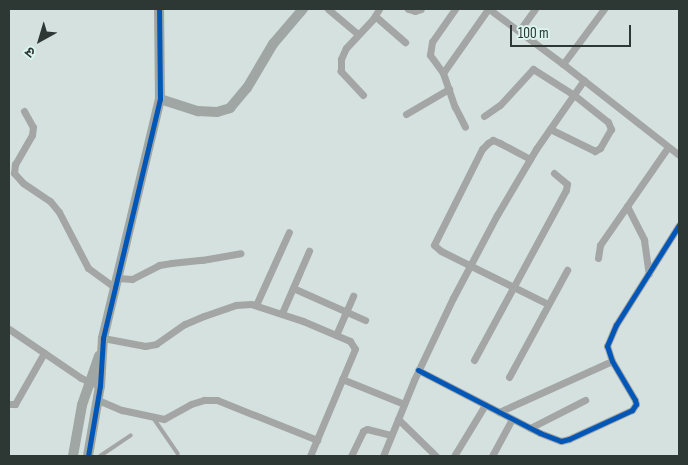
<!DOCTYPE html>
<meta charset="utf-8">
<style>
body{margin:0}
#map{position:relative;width:688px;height:465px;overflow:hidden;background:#d4e1de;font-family:"Sofia Sans Condensed","Noto Sans Devanagari",sans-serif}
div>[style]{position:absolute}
.lane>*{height:4px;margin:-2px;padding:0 2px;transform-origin:2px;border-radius:2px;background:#a3a6a4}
.street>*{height:7px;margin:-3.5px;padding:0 3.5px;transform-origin:3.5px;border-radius:3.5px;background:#a3a6a4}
.secondary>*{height:10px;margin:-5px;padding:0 5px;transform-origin:5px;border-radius:5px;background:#a0a6a3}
.cycleway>*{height:5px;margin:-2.5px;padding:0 2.5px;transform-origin:2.5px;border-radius:2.5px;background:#0057b8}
span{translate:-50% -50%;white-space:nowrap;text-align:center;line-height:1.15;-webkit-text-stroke:4.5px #dbf4ee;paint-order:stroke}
.frame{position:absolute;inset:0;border:10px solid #2d3734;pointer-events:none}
.north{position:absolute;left:15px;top:15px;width:50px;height:50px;-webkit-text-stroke:4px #dbf4ee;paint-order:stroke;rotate:219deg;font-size:14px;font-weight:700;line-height:20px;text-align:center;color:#2d3734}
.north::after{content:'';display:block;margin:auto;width:18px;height:22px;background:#2d3734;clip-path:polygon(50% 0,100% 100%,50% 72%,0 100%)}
.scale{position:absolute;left:510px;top:25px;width:121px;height:22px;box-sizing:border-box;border:2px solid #2d3734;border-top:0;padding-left:6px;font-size:15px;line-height:18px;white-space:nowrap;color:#2d3734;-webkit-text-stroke:4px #dbf4ee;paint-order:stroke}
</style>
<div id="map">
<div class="lane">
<i style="left:154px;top:419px;width:42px;rotate:55.6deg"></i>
<i style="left:100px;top:456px;width:37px;rotate:-34deg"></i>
</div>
<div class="street">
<i style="left:328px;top:9px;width:39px;rotate:40deg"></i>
<i style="left:408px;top:9px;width:7px;rotate:16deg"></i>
<i style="left:415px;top:11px;width:6px;rotate:-18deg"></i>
<i style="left:455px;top:9px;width:40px;rotate:124.9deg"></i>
<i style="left:432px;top:42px;width:13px;rotate:99deg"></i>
<i style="left:430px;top:55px;width:22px;rotate:54deg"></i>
<i style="left:443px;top:73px;width:36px;rotate:71deg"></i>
<i style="left:455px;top:107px;width:22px;rotate:63deg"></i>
<i style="left:489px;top:9px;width:92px;rotate:36.6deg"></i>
<i style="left:563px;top:64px;width:147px;rotate:38.1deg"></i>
<i style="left:375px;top:16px;width:40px;rotate:41deg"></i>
<i style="left:519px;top:31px;width:27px;rotate:-54deg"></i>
<i style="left:563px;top:64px;width:69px;rotate:-53.3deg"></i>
<i style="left:443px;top:73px;width:78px;rotate:-54.9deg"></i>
<i style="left:363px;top:95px;width:33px;rotate:-133deg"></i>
<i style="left:341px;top:71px;width:12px;rotate:-90deg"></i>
<i style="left:341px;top:59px;width:12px;rotate:-66deg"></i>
<i style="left:346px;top:48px;width:40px;rotate:-47deg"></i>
<i style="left:373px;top:19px;width:12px;rotate:-59deg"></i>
<i style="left:24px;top:111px;width:18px;rotate:61deg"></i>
<i style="left:33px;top:127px;width:8px;rotate:97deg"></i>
<i style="left:32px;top:135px;width:34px;rotate:120deg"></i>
<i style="left:15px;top:164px;width:9px;rotate:96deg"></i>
<i style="left:14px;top:173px;width:13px;rotate:48deg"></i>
<i style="left:23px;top:183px;width:32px;rotate:34deg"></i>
<i style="left:50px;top:201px;width:14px;rotate:51deg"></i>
<i style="left:59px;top:212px;width:63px;rotate:62.6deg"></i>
<i style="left:88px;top:268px;width:34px;rotate:36deg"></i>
<i style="left:406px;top:114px;width:50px;rotate:-30.2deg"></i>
<i style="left:484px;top:116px;width:19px;rotate:-35deg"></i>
<i style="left:500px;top:105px;width:49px;rotate:-47.5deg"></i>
<i style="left:533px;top:69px;width:49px;rotate:32.4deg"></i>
<i style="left:574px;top:95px;width:43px;rotate:38.5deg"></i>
<i style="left:608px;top:122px;width:8px;rotate:67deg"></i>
<i style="left:611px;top:129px;width:22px;rotate:120deg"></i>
<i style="left:600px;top:148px;width:6px;rotate:149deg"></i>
<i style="left:595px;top:151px;width:50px;rotate:-153.9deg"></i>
<i style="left:530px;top:159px;width:34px;rotate:-152deg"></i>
<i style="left:500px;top:143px;width:8px;rotate:-157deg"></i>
<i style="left:493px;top:140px;width:6px;rotate:149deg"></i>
<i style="left:488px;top:143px;width:8px;rotate:135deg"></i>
<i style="left:482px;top:149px;width:107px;rotate:116.6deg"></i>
<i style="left:434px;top:245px;width:9px;rotate:41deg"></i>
<i style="left:441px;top:251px;width:119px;rotate:26.4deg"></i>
<i style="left:627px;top:206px;width:38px;rotate:63deg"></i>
<i style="left:644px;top:240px;width:34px;rotate:82deg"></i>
<i style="left:598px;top:258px;width:13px;rotate:-81deg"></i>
<i style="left:600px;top:245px;width:119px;rotate:-55.2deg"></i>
<i style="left:118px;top:278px;width:14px;rotate:4deg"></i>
<i style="left:132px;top:279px;width:30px;rotate:-27deg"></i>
<i style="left:159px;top:265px;width:12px;rotate:-9deg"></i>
<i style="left:171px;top:263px;width:31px;rotate:-6deg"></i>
<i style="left:202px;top:260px;width:39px;rotate:-10deg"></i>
<i style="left:293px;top:288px;width:79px;rotate:24deg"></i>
<i style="left:256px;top:305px;width:80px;rotate:-65.7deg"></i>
<i style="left:282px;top:313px;width:68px;rotate:-66.5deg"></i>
<i style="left:9px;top:329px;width:87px;rotate:34.2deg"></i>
<i style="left:81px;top:378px;width:21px;rotate:23deg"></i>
<i style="left:336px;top:335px;width:43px;rotate:-66.4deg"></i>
<i style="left:103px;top:338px;width:43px;rotate:10.8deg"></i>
<i style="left:145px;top:346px;width:11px;rotate:-10deg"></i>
<i style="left:156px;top:344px;width:35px;rotate:-35deg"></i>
<i style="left:185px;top:324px;width:21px;rotate:-23deg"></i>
<i style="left:204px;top:316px;width:34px;rotate:-19deg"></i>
<i style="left:236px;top:305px;width:15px;rotate:-4deg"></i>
<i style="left:251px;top:304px;width:55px;rotate:18.1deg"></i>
<i style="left:303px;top:321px;width:51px;rotate:23.1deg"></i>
<i style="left:350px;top:341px;width:9px;rotate:58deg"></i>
<i style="left:355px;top:349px;width:116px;rotate:112.8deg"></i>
<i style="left:474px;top:360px;width:193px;rotate:-61.6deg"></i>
<i style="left:566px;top:190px;width:6px;rotate:-81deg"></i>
<i style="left:567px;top:184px;width:17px;rotate:-140deg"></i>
<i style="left:418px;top:370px;width:137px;rotate:27.3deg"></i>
<i style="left:540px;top:433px;width:22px;rotate:21deg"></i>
<i style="left:561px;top:441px;width:8px;rotate:-14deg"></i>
<i style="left:569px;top:439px;width:69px;rotate:-24.7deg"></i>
<i style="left:632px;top:410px;width:7px;rotate:-56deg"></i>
<i style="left:636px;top:404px;width:4px;rotate:-104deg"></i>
<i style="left:635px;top:400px;width:45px;rotate:-120.5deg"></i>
<i style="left:612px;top:361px;width:16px;rotate:-108deg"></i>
<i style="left:607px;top:346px;width:23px;rotate:-67deg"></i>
<i style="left:616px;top:325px;width:118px;rotate:-57.8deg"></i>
<i style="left:509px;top:377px;width:122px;rotate:-61.5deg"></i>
<i style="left:342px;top:379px;width:67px;rotate:22deg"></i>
<i style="left:98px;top:400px;width:26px;rotate:23deg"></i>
<i style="left:122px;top:410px;width:43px;rotate:12.1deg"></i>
<i style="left:164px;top:419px;width:31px;rotate:-29deg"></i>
<i style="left:191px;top:404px;width:14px;rotate:-17deg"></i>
<i style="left:204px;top:400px;width:13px"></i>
<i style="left:217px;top:400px;width:108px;rotate:21.8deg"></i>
<i style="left:9px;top:404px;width:6px"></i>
<i style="left:15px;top:404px;width:59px;rotate:-60.4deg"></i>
<i style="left:499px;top:412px;width:124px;rotate:-24.3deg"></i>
<i style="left:398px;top:419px;width:53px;rotate:44.2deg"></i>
<i style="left:530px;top:428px;width:62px;rotate:-27deg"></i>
<i style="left:351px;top:456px;width:28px;rotate:-64deg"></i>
<i style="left:363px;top:431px;width:4px;rotate:-27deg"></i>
<i style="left:367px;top:429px;width:25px;rotate:14deg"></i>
<i style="left:383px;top:456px;width:82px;rotate:-67.8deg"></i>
<i style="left:414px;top:380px;width:91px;rotate:-64.6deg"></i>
<i style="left:453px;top:298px;width:94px;rotate:-62.1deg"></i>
<i style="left:497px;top:215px;width:77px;rotate:-59.4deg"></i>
<i style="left:536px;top:149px;width:84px;rotate:-55.2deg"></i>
<i style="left:454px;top:456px;width:60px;rotate:-58.7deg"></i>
<i style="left:492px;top:456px;width:42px;rotate:-61.6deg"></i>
</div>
<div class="secondary">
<i style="left:160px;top:99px;width:40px;rotate:18deg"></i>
<i style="left:198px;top:111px;width:19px;rotate:3deg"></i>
<i style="left:217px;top:112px;width:14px;rotate:-17deg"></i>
<i style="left:230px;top:108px;width:26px;rotate:-50deg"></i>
<i style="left:247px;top:88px;width:51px;rotate:-59.4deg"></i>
<i style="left:273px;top:44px;width:46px;rotate:-49.4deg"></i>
<i style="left:73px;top:456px;width:52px;rotate:-80deg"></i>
<i style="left:82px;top:405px;width:52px;rotate:-70.9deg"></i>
<i style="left:88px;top:456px;width:71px;rotate:-80.3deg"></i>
<i style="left:100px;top:386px;width:48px;rotate:-86.4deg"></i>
<i style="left:103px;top:338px;width:246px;rotate:-76.6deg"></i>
<i style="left:160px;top:99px;width:90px;rotate:-90.6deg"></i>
</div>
<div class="cycleway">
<i style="left:418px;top:370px;width:137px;rotate:27.3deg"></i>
<i style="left:540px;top:433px;width:22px;rotate:21deg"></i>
<i style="left:561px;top:441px;width:8px;rotate:-14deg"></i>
<i style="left:569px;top:439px;width:69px;rotate:-24.7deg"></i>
<i style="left:632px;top:410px;width:7px;rotate:-56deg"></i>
<i style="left:636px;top:404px;width:4px;rotate:-104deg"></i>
<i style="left:635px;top:400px;width:45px;rotate:-120.5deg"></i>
<i style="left:612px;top:361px;width:16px;rotate:-108deg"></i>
<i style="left:607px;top:346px;width:23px;rotate:-67deg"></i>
<i style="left:616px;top:325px;width:118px;rotate:-57.8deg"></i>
<i style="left:88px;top:456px;width:71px;rotate:-80.3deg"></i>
<i style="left:100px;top:386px;width:48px;rotate:-86.4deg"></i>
<i style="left:103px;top:338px;width:246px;rotate:-76.6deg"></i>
<i style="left:160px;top:99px;width:90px;rotate:-90.6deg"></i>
</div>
<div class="frame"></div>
<div class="north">उ</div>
<div class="scale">100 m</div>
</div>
